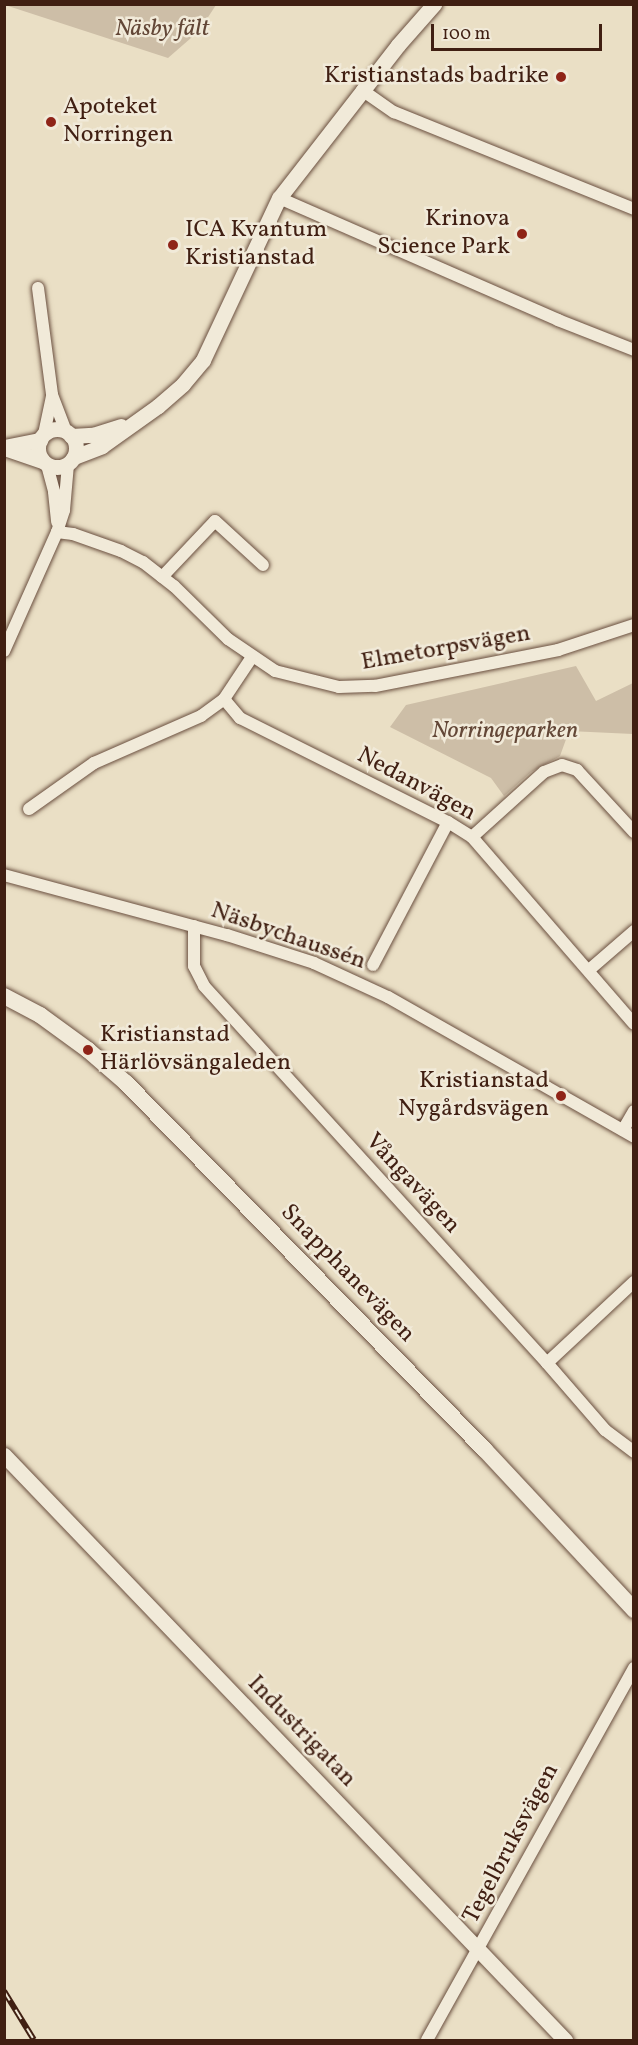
<!DOCTYPE html>
<meta charset="utf-8">
<style>
body{margin:0}
#map{position:relative;width:638px;height:2045px;overflow:hidden;background:#eadfc5;font-family:Vollkorn,serif}
div>[style]{position:absolute}
.green>*{inset:0;background:#cdbea7}
.roads{filter:drop-shadow(0 0 2px #6a4f3f) drop-shadow(0 0 2px #6a4f3f)}
.minor>*{height:12px;margin:-6px;padding:0 6px;transform-origin:6px;border-radius:6px;background:#f1ead9}
.tertiary>*{height:15px;margin:-7.5px;padding:0 7.5px;transform-origin:7.5px;border-radius:7.5px;background:#f1ead9}
.tertiary>.ring{margin:-7.5px;padding:0;box-sizing:content-box;background:none;border:15px solid #f1ead9;border-radius:50%}
.secondary>*{height:16px;margin:-8px;padding:0 8px;transform-origin:8px;border-radius:8px;background:#f1ead9}
.rail>*{height:6px;margin-top:-3px;transform-origin:0;background:repeating-linear-gradient(90deg,#f1ead9 0 11px,#401f12 0 22px);box-sizing:border-box;border-block:2px solid #401f12}
.dots>*{width:16px;height:16px;translate:-50% -50%;box-sizing:border-box;border:3px solid #f1ead9;border-radius:50%}
span{translate:-50% -50%;white-space:nowrap;text-align:center;line-height:1.15;-webkit-text-stroke:5px #f1ead9;paint-order:stroke}
.park-label{font-size:24px;color:#634737;font-style:italic}
.poi-label{font-size:24px;color:#401f12}
.right{translate:-100% -50%;text-align:right}
.left{translate:0 -50%;text-align:left}
.street-label{font-size:24px;color:#401f12}
.frame{position:absolute;inset:0;border:6px solid #401f12;pointer-events:none}
.scale{position:absolute;left:431px;top:24px;width:171px;height:27px;box-sizing:border-box;border:3px solid #401f12;border-top:0;padding-left:8px;font-size:18px;line-height:21px;white-space:nowrap;color:#401f12;-webkit-text-stroke:4px #f1ead9;paint-order:stroke}
</style>
<div id="map">
<div class="green">
<i style="clip-path:polygon(5px 5px,5px 4px,216px 5px,199px 31px,168px 58px)"></i>
<i style="clip-path:polygon(576px 666px,596px 701px,633px 683px,633px 734px,569px 731px,560px 756px,531px 772px,504px 796px,491px 778px,390px 727px,406px 705px)"></i>
</div>
<div class="roads">
<div class="minor">
<i style="left:362px;top:90px;width:39px;rotate:35deg"></i>
<i style="left:394px;top:112px;width:259px;rotate:22deg"></i>
<i style="left:279px;top:198px;width:305px;rotate:23.6deg"></i>
<i style="left:558px;top:320px;width:82px;rotate:21.5deg"></i>
<i style="left:38px;top:288px;width:108px;rotate:82.5deg"></i>
<i style="left:52px;top:395px;width:39px;rotate:69deg"></i>
<i style="left:44px;top:434px;width:39px;rotate:-78deg"></i>
<i style="left:47px;top:465px;width:28px;rotate:75deg"></i>
<i style="left:54px;top:492px;width:30px;rotate:84deg"></i>
<i style="left:57px;top:532px;width:16px;rotate:7deg"></i>
<i style="left:73px;top:534px;width:51px;rotate:19.5deg"></i>
<i style="left:121px;top:551px;width:25px;rotate:27deg"></i>
<i style="left:143px;top:562px;width:39px;rotate:38deg"></i>
<i style="left:174px;top:586px;width:76px;rotate:44.5deg"></i>
<i style="left:228px;top:639px;width:57px;rotate:34.2deg"></i>
<i style="left:275px;top:671px;width:66px;rotate:14deg"></i>
<i style="left:339px;top:687px;width:36px;rotate:-2deg"></i>
<i style="left:375px;top:686px;width:187px;rotate:-11.1deg"></i>
<i style="left:558px;top:650px;width:80px;rotate:-18.2deg"></i>
<i style="left:162px;top:577px;width:77px;rotate:-46.6deg"></i>
<i style="left:215px;top:521px;width:65px;rotate:42.5deg"></i>
<i style="left:4px;top:651px;width:130px;rotate:-66deg"></i>
<i style="left:57px;top:532px;width:23px;rotate:-72deg"></i>
<i style="left:64px;top:510px;width:46px;rotate:-85deg"></i>
<i style="left:224px;top:699px;width:25px;rotate:50deg"></i>
<i style="left:240px;top:718px;width:233px;rotate:26.6deg"></i>
<i style="left:448px;top:822px;width:28px;rotate:32deg"></i>
<i style="left:472px;top:837px;width:247px;rotate:49.1deg"></i>
<i style="left:29px;top:809px;width:80px;rotate:-35.3deg"></i>
<i style="left:94px;top:763px;width:117px;rotate:-23.7deg"></i>
<i style="left:201px;top:716px;width:29px;rotate:-36deg"></i>
<i style="left:224px;top:699px;width:50px;rotate:-56.3deg"></i>
<i style="left:472px;top:837px;width:97px;rotate:-42.1deg"></i>
<i style="left:544px;top:772px;width:19px;rotate:-21deg"></i>
<i style="left:562px;top:765px;width:16px;rotate:18deg"></i>
<i style="left:577px;top:770px;width:84px;rotate:47.4deg"></i>
<i style="left:4px;top:875px;width:231px;rotate:15.1deg"></i>
<i style="left:227px;top:935px;width:91px;rotate:17.8deg"></i>
<i style="left:314px;top:963px;width:81px;rotate:24.7deg"></i>
<i style="left:388px;top:997px;width:283px;rotate:29.6deg"></i>
<i style="left:194px;top:926px;width:40px;rotate:90deg"></i>
<i style="left:194px;top:966px;width:22px;rotate:63deg"></i>
<i style="left:204px;top:986px;width:510px;rotate:47.7deg"></i>
<i style="left:547px;top:1363px;width:89px;rotate:49.1deg"></i>
<i style="left:605px;top:1430px;width:36px;rotate:37deg"></i>
<i style="left:373px;top:965px;width:161px;rotate:-62.3deg"></i>
<i style="left:589px;top:970px;width:60px;rotate:-40.9deg"></i>
<i style="left:623px;top:1130px;width:22px;rotate:-60deg"></i>
<i style="left:547px;top:1363px;width:119px;rotate:-43deg"></i>
<i style="left:427px;top:2040px;width:426px;rotate:-60.9deg"></i>
</div>
<div class="tertiary">
<i class="ring" style="left:38px;top:429px;width:23px;height:23px"></i>
<i style="left:71px;top:436px;width:22px;rotate:-3deg"></i>
<i style="left:93px;top:435px;width:29px;rotate:-18deg"></i>
<i style="left:4px;top:447px;width:37px;rotate:-11deg"></i>
<i style="left:4px;top:448px;width:40px;rotate:18.9deg"></i>
<i style="left:74px;top:457px;width:30px;rotate:-21deg"></i>
<i style="left:102px;top:446px;width:69px;rotate:-35.5deg"></i>
<i style="left:158px;top:406px;width:33px;rotate:-41deg"></i>
<i style="left:183px;top:384px;width:31px;rotate:-50deg"></i>
<i style="left:203px;top:360px;width:179px;rotate:-64.9deg"></i>
<i style="left:279px;top:198px;width:194px;rotate:-52.1deg"></i>
<i style="left:398px;top:45px;width:55px;rotate:-48.7deg"></i>
<i style="left:4px;top:1455px;width:811px;rotate:46.2deg"></i>
</div>
<div class="secondary">
<i style="left:4px;top:996px;width:41px;rotate:27.8deg"></i>
<i style="left:40px;top:1015px;width:59px;rotate:36.1deg"></i>
<i style="left:88px;top:1050px;width:50px;rotate:41deg"></i>
<i style="left:126px;top:1083px;width:513px;rotate:45.63deg"></i>
<i style="left:485px;top:1450px;width:219px;rotate:47deg"></i>
</div>
</div>
<div class="rail">
<i style="left:4px;top:1991px;width:57px;rotate:58.5deg"></i>
</div>
<div class="dots">
<i style="left:561px;top:77px;background:#8f2418"></i>
<i style="left:51px;top:122px;background:#8f2418"></i>
<i style="left:522px;top:234px;background:#8f2418"></i>
<i style="left:173px;top:245px;background:#8f2418"></i>
<i style="left:88px;top:1050px;background:#8f2418"></i>
<i style="left:561px;top:1096px;background:#8f2418"></i>
</div>
<div class="park-label">
<span style="left:162px;top:30px">Näsby fält</span>
<span style="left:505px;top:732px">Norringeparken</span>
</div>
<div class="poi-label">
<span class="right" style="left:549px;top:77px">Kristianstads badrike</span>
<span class="left" style="left:63px;top:122px">Apoteket<br>Norringen</span>
<span class="right" style="left:510px;top:234px">Krinova<br>Science Park</span>
<span class="left" style="left:185px;top:245px">ICA Kvantum<br>Kristianstad</span>
<span class="left" style="left:100px;top:1050px">Kristianstad<br>Härlövsängaleden</span>
<span class="right" style="left:549px;top:1096px">Kristianstad<br>Nygårdsvägen</span>
</div>
<div class="street-label">
<span style="left:446px;top:649px;rotate:-10deg">Elmetorpsvägen</span>
<span style="left:416px;top:785px;rotate:28deg">Nedanvägen</span>
<span style="left:288px;top:937px;rotate:19deg">Näsbychaussén</span>
<span style="left:412px;top:1184px;rotate:47deg">Vångavägen</span>
<span style="left:347px;top:1274px;rotate:46deg">Snapphanevägen</span>
<span style="left:301px;top:1732px;rotate:46deg">Industrigatan</span>
<span style="left:512px;top:1844px;rotate:-62deg">Tegelbruksvägen</span>
</div>
<div class="frame"></div>
<div class="scale">100 m</div>
</div>
